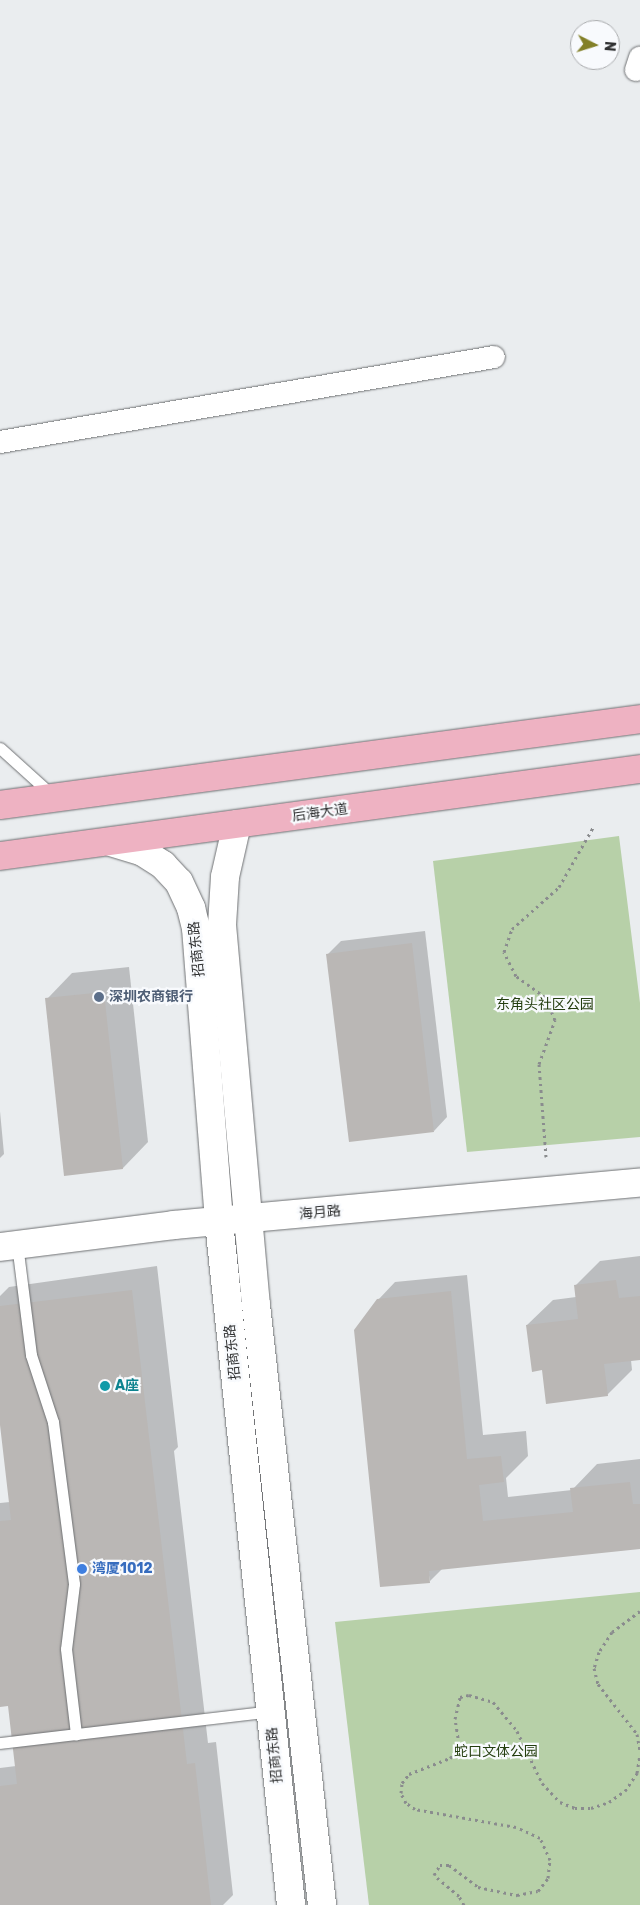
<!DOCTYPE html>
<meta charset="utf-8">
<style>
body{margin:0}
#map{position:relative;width:640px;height:1905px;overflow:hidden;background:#eaedef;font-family:Rubik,"Noto Sans SC",sans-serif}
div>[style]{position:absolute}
.green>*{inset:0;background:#b7d0a8}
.shadow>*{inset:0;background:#0003}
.building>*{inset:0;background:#bab7b5}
.path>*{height:3px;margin-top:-1.5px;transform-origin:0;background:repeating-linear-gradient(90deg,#8a8c8e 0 2.5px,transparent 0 6.5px)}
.roads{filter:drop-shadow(0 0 1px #6f7173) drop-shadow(0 0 1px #6f7173)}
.service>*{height:11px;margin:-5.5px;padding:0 5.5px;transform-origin:5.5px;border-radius:5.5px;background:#fff}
.minor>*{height:22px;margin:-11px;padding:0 11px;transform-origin:11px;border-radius:11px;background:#fff}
.tertiary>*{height:28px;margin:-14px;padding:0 14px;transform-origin:14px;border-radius:14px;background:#fff}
.primary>*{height:28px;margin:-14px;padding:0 14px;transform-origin:14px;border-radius:14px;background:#eeb2c2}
.dots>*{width:14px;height:14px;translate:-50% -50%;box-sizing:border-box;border:2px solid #f8fafd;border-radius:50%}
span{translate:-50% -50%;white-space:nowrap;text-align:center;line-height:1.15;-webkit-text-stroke:4.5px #f8fafd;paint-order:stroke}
.street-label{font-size:14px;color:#313233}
.service-label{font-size:14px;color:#4e5e75;font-weight:700}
.left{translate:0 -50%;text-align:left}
.park-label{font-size:14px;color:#243e0f}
.culture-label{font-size:14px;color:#0d838f;font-weight:700}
.shop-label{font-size:14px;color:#366cbe;font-weight:700}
.north{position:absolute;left:570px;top:20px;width:50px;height:50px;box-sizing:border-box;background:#f8fafd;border:1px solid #a8aaac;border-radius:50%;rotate:95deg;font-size:14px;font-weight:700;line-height:20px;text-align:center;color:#313233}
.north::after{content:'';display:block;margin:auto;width:18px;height:22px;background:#838028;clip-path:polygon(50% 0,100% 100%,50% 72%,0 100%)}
</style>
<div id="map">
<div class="green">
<i style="clip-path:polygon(619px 836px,640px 1003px,640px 1137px,467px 1152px,433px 861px)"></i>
<i style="clip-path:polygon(640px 1592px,640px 1905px,369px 1905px,335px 1622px)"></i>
</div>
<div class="shadow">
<i style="clip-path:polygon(425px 931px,447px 1117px,434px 1131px,328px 954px,341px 941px)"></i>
<i style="clip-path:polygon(129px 967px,148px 1142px,123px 1168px,65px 1174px,47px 999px,72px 973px)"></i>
<i style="clip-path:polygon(0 1111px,4px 1154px,0 1158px)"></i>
<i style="clip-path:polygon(640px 1256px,640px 1359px,631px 1360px,632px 1370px,607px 1395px,543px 1369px,527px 1325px,553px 1300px,576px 1297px,575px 1286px,600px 1261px)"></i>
<i style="clip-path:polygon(157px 1266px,178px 1447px,174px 1451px,208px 1743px,216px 1742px,233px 1895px,223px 1905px,0 1905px,0 1768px,16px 1766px,9px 1705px,0 1706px,0 1503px,10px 1502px,0 1414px,0 1296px,9px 1287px)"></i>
<i style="clip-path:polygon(467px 1275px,483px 1435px,526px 1431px,528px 1456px,506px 1478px,508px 1497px,572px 1490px,597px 1464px,640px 1459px,640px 1548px,443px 1568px,430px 1581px,378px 1300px,395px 1282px)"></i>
</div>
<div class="building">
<i style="clip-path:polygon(412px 943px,434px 1132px,349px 1142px,326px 954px)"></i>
<i style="clip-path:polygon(104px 992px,123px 1169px,64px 1176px,45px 998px)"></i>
<i style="clip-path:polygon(616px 1280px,619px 1298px,640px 1296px,640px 1360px,604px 1364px,608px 1396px,546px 1404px,542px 1370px,532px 1372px,526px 1325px,578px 1319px,574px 1285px)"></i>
<i style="clip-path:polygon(132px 1290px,187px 1764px,195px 1763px,211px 1905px,0 1905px,0 1786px,17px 1784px,8px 1706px,0 1707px,0 1521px,11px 1520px,0 1425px,0 1306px)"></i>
<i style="clip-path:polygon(451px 1291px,467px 1459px,501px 1456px,504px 1482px,479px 1485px,483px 1521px,573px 1512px,570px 1488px,630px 1482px,633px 1504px,640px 1504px,640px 1549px,429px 1571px,430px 1583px,380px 1587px,354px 1330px,377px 1299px)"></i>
</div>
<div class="path">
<i style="left:546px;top:1157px;width:93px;rotate:-94.3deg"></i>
<i style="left:539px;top:1064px;width:47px;rotate:-70deg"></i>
<i style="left:555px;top:1020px;width:25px;rotate:-113deg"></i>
<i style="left:545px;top:997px;width:36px;rotate:-144deg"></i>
<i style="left:516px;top:976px;width:27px;rotate:-117deg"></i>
<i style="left:504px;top:952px;width:24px;rotate:-71deg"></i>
<i style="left:512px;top:929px;width:63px;rotate:-41.8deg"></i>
<i style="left:559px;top:887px;width:70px;rotate:-60.2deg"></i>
<i style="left:640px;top:1611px;width:35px;rotate:143deg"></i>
<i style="left:612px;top:1632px;width:24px;rotate:123deg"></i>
<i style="left:599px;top:1652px;width:17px;rotate:107deg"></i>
<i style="left:594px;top:1668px;width:16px;rotate:76deg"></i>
<i style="left:598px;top:1684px;width:63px;rotate:52deg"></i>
<i style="left:637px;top:1734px;width:17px;rotate:80deg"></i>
<i style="left:464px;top:1905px;width:10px;rotate:-119deg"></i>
<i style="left:459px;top:1896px;width:33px;rotate:-140deg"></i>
<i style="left:434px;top:1875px;width:12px;rotate:-59deg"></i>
<i style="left:440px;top:1865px;width:9px"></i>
<i style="left:449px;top:1865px;width:36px;rotate:37deg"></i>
<i style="left:478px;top:1887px;width:40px;rotate:12deg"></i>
<i style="left:517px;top:1895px;width:21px;rotate:-11deg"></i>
<i style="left:538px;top:1891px;width:16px;rotate:-52deg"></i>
<i style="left:548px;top:1878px;width:18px;rotate:-84deg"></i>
<i style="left:550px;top:1860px;width:24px;rotate:-114deg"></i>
<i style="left:540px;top:1838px;width:26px;rotate:-155deg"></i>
<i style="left:516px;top:1827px;width:103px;rotate:-169.9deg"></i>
<i style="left:415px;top:1809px;width:11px;rotate:-146deg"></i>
<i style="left:406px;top:1803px;width:11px;rotate:-117deg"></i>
<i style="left:401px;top:1793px;width:10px;rotate:-84deg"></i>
<i style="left:402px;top:1783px;width:11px;rotate:-52deg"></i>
<i style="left:409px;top:1774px;width:44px;rotate:-21.3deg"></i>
<i style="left:450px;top:1758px;width:9px;rotate:-41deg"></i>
<i style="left:457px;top:1752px;width:8px;rotate:-76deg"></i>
<i style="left:459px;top:1744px;width:25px;rotate:-99deg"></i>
<i style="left:455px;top:1719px;width:23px;rotate:-77deg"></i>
<i style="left:460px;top:1697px;width:9px;rotate:-13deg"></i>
<i style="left:469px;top:1695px;width:25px;rotate:16deg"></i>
<i style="left:493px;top:1702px;width:38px;rotate:50deg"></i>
<i style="left:517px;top:1731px;width:58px;rotate:64.3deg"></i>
<i style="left:542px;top:1783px;width:26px;rotate:47deg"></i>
<i style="left:560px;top:1802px;width:16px;rotate:22deg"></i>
<i style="left:575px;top:1808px;width:16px"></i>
<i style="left:591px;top:1808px;width:19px;rotate:-18deg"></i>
<i style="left:609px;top:1802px;width:19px;rotate:-35deg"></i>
<i style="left:625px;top:1791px;width:22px;rotate:-56deg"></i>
<i style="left:637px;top:1773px;width:18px;rotate:-81deg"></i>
</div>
<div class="roads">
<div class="service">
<i style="left:0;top:748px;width:70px;rotate:42.1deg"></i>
<i style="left:17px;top:1244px;width:112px;rotate:82.8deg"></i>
<i style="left:31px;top:1355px;width:71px;rotate:71.8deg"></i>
<i style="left:53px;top:1422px;width:163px;rotate:82.6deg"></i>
<i style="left:74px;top:1584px;width:65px;rotate:97deg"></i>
<i style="left:66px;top:1649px;width:86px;rotate:83.3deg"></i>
<i style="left:0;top:1743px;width:273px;rotate:-6.7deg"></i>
</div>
<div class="minor">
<i style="left:636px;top:70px;width:13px;rotate:-72deg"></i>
<i style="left:0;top:442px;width:501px;rotate:-9.76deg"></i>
</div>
<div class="tertiary">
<i style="left:237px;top:824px;width:54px;rotate:102.8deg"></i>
<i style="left:225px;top:877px;width:48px;rotate:93.6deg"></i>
<i style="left:222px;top:925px;width:382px;rotate:84.9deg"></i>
<i style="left:256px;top:1305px;width:604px;rotate:83.72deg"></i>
<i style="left:111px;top:842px;width:31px;rotate:17deg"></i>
<i style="left:141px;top:851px;width:26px;rotate:32deg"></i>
<i style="left:163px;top:865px;width:23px;rotate:47deg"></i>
<i style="left:179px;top:882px;width:29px;rotate:65deg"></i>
<i style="left:191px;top:908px;width:21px;rotate:76deg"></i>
<i style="left:196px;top:928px;width:295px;rotate:85.5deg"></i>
<i style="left:219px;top:1222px;width:687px;rotate:83.98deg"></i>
<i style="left:0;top:1247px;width:175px;rotate:-7.2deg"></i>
<i style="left:174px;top:1225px;width:468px;rotate:-5.2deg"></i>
</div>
<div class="primary">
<i style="left:0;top:805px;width:646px;rotate:-7.65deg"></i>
<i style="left:0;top:856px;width:646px;rotate:-7.74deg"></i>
</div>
</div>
<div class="dots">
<i style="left:99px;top:997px;background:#5c6f8a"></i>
<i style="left:105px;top:1386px;background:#0f9aa8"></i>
<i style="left:82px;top:1569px;background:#3f7fe0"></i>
</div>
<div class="street-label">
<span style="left:320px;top:813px;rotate:-8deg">后海大道</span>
<span style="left:197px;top:949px;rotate:-96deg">招商东路</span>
<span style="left:320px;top:1213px;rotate:-5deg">海月路</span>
<span style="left:233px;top:1352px;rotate:-96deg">招商东路</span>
<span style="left:275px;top:1755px;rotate:-96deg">招商东路</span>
</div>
<div class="service-label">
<span class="left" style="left:109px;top:997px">深圳农商银行</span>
</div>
<div class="park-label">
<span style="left:545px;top:1005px">东角头社区公园</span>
<span style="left:496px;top:1752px">蛇口文体公园</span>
</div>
<div class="culture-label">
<span class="left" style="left:115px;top:1386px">A座</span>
</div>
<div class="shop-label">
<span class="left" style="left:92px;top:1569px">湾厦1012</span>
</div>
<div class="north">N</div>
</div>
